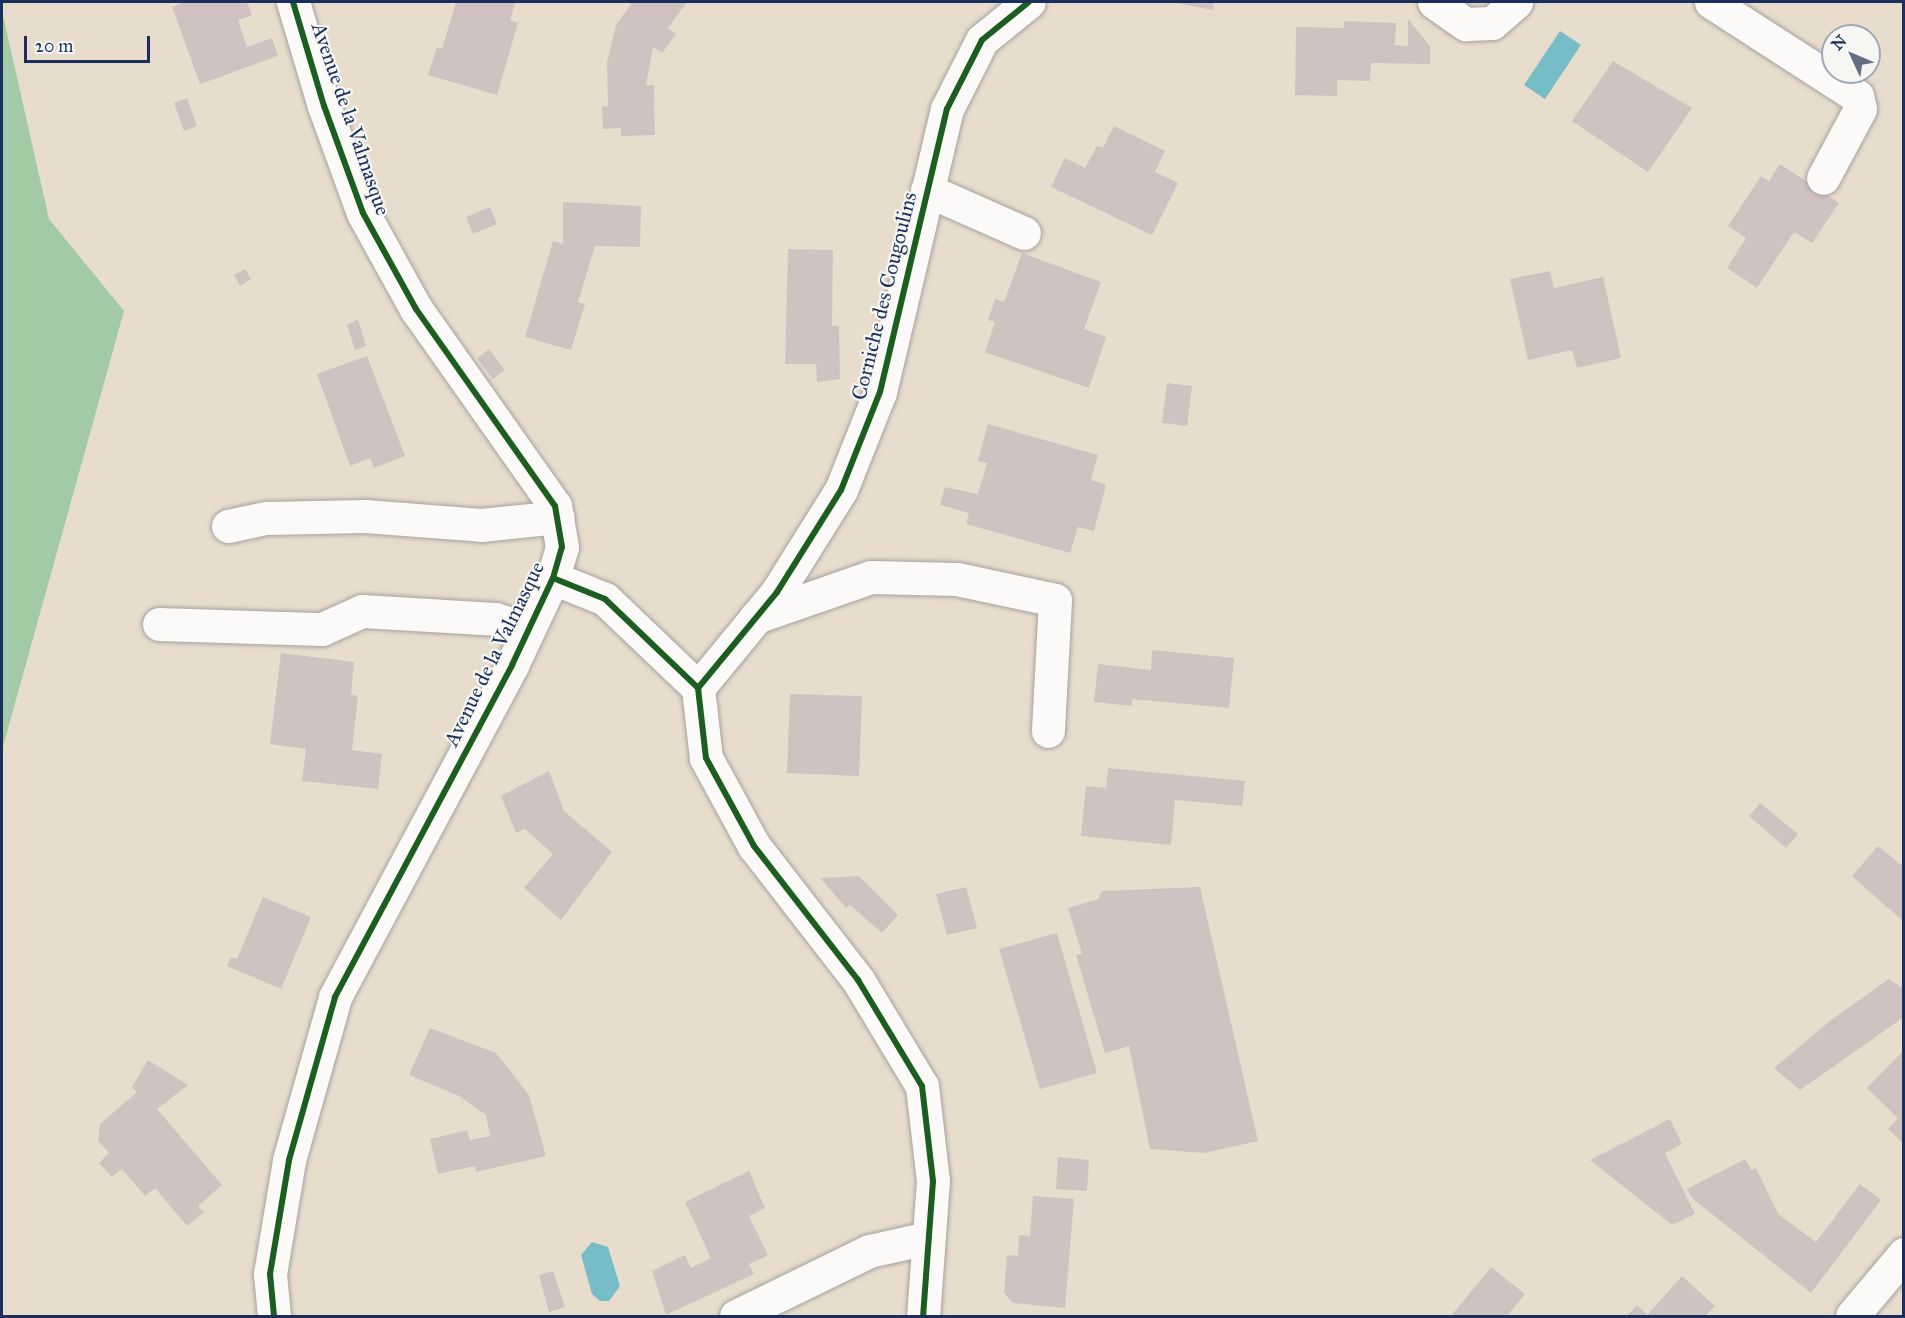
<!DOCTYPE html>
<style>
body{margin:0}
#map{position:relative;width:1905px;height:1318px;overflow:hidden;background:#e8ddcd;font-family:"IM FELL Great Primer",serif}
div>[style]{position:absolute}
.forest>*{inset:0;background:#a2caa5}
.water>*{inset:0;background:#77bdc7}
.building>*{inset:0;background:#d0c2c1}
.roads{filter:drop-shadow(0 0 2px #a5a29f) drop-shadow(0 0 2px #a5a29f)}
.minor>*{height:33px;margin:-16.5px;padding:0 16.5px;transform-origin:16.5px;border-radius:16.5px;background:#fcfaf8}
.cycleway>*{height:6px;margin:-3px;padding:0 3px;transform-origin:3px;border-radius:3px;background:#1b5e20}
span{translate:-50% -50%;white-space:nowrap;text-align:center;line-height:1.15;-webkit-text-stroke:4.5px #f6f6f2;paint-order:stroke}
.street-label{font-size:21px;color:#1b2f5e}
.frame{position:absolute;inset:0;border:3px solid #1b2f5e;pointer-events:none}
.north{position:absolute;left:1821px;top:24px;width:60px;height:60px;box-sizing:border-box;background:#f6f6f2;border:2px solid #9ea6b7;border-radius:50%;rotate:314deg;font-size:16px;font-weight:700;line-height:24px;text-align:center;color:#1b2f5e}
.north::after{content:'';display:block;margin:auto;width:21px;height:27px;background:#636c85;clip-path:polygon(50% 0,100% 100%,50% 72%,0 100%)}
.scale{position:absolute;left:24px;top:36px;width:126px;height:27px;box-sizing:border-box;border:3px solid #1b2f5e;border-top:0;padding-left:8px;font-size:18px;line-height:21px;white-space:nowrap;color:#1b2f5e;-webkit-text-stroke:4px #f6f6f2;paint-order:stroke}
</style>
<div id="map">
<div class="forest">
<i style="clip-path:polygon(2px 11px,49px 219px,124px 311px,2px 750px)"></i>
</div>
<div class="water">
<i style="clip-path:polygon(1560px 31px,1581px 45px,1545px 99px,1524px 85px)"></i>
<i style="clip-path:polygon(592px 1242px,608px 1247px,620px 1286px,609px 1301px,600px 1301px,592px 1294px,581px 1255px)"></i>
</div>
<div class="building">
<i style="clip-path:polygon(184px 2px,247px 2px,252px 15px,238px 20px,247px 47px,272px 38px,278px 56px,200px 84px,172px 7px)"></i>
<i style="clip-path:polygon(456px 2px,515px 3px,510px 20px,518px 23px,497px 95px,428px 75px,437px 47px,442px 49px)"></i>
<i style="clip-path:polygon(628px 2px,687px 2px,668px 28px,676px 34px,662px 53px,653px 47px,646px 85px,654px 85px,655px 135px,621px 136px,621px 128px,603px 129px,602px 106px,608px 107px,607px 62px,616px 25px,631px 4px)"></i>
<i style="clip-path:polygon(1171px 2px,1214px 2px,1213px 10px)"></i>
<i style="clip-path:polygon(1408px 19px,1430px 46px,1430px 64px,1371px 63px,1370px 81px,1337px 80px,1337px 96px,1295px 95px,1296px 27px,1344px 28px,1344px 21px,1396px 23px,1395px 45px,1408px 46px)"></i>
<i style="clip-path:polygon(1613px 61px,1692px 108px,1648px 172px,1572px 121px)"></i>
<i style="clip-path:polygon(187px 98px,197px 126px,184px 131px,174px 103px)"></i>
<i style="clip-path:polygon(1114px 126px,1165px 151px,1155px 172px,1178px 183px,1152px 235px,1051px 187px,1065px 158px,1085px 168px,1097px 146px,1103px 148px)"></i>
<i style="clip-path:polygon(1780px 164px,1839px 203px,1812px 243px,1794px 232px,1757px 288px,1727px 268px,1746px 238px,1728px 226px,1761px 176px,1769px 181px)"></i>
<i style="clip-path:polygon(563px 202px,641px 206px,640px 247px,595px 246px,578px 302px,585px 304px,571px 350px,525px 337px,553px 241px,563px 244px)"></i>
<i style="clip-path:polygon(490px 207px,497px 224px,473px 234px,466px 217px)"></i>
<i style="clip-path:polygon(788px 249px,833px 250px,832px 326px,839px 326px,840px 379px,817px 382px,816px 364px,785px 364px)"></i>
<i style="clip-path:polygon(1022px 253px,1101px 282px,1084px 329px,1106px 337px,1089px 388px,985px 352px,995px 322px,988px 320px,995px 299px,1004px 302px)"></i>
<i style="clip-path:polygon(245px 269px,251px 279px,240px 286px,234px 275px)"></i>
<i style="clip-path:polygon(1550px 271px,1554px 288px,1603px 277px,1621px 358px,1577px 368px,1572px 350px,1528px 360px,1510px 279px)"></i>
<i style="clip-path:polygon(358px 319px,366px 346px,355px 350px,347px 325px)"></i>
<i style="clip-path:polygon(489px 349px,505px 370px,493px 379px,477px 358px)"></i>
<i style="clip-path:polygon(367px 356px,405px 456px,374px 468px,370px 458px,350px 466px,317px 374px)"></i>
<i style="clip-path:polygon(1167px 383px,1192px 386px,1187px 426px,1162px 423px)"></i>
<i style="clip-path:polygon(988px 424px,1098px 455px,1091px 480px,1106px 485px,1094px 531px,1078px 527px,1070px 553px,966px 524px,969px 513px,940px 505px,945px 487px,978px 494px,987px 463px,978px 461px)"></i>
<i style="clip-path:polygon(1152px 650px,1234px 658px,1229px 708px,1132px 699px,1132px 706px,1094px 702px,1098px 664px,1151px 670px)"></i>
<i style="clip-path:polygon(281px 653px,354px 662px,351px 695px,358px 696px,352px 750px,382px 754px,378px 789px,302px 781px,306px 749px,270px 744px)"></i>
<i style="clip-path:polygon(790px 694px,862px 696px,859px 776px,787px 773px)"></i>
<i style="clip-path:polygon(1108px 768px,1245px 781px,1242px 806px,1175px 800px,1171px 845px,1081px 836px,1086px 786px,1106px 788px)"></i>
<i style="clip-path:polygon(549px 771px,564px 811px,612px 852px,561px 920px,524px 888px,553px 854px,525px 829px,516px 833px,501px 796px)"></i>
<i style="clip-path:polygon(1760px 803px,1798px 834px,1786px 848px,1749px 816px)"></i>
<i style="clip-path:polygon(1878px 846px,1904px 867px,1904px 922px,1852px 876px)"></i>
<i style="clip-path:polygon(859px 876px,898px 915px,882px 933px,850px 905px,846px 908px,820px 878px)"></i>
<i style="clip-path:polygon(966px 887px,977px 928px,947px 935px,936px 894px)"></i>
<i style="clip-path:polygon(1200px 887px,1258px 1141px,1204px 1153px,1150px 1149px,1129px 1046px,1105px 1053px,1076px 955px,1082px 954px,1068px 908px,1098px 899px,1102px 891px)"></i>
<i style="clip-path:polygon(263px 897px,311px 917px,281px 989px,227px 966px,231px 957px,237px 959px)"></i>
<i style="clip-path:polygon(1057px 933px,1097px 1073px,1040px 1089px,999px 949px)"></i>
<i style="clip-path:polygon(1889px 979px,1904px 989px,1904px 1017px,1800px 1090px,1774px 1068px,1831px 1020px)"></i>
<i style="clip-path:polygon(430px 1028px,496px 1053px,529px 1095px,546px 1156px,476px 1172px,475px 1166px,438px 1174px,430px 1139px,467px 1130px,470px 1140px,490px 1136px,486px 1115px,459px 1096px,409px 1075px)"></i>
<i style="clip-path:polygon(1904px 1050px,1904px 1144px,1888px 1129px,1898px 1118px,1867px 1088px)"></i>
<i style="clip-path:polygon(148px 1060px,188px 1085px,157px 1109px,222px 1185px,198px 1206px,204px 1212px,187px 1226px,155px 1188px,145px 1196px,122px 1169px,112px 1177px,99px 1163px,109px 1153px,98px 1141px,100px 1124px,137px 1092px,132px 1087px)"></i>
<i style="clip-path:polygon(1670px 1119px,1682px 1144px,1665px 1153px,1695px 1214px,1672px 1225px,1590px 1160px)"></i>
<i style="clip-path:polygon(1058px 1157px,1089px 1160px,1087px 1191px,1056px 1189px)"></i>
<i style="clip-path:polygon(1745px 1159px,1751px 1170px,1756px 1168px,1778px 1214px,1816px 1242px,1860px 1184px,1881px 1200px,1811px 1293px,1693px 1199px,1687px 1189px)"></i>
<i style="clip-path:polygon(749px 1171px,765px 1208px,749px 1216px,768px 1255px,749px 1264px,754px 1274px,666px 1315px,652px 1271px,685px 1255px,691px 1268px,711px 1258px,685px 1202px)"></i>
<i style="clip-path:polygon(1033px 1196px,1074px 1199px,1065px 1308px,1013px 1303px,1004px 1293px,1007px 1255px,1018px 1256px,1019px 1235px,1030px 1236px)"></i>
<i style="clip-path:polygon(1491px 1267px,1525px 1294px,1507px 1316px,1451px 1316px)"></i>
<i style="clip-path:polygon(553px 1271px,565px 1307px,549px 1312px,539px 1275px)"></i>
<i style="clip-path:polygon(1682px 1276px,1715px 1306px,1705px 1316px,1627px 1316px,1637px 1305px,1647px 1315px)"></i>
</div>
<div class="roads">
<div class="minor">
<i style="left:1434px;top:2px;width:39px;rotate:35deg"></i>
<i style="left:1466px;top:24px;width:26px;rotate:-2deg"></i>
<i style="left:1492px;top:23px;width:32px;rotate:-41deg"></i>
<i style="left:1711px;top:2px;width:174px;rotate:32.8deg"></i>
<i style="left:1857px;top:96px;width:13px;rotate:77deg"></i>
<i style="left:1860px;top:109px;width:78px;rotate:118.2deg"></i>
<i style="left:927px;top:190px;width:106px;rotate:23.9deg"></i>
<i style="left:228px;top:526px;width:40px;rotate:-12deg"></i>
<i style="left:267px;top:518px;width:98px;rotate:-1.2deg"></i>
<i style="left:365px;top:516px;width:116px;rotate:4.4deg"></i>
<i style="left:481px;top:525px;width:77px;rotate:-5.9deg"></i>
<i style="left:553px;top:578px;width:56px;rotate:22deg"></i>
<i style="left:605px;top:599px;width:129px;rotate:43.7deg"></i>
<i style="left:698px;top:688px;width:70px;rotate:83.5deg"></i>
<i style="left:706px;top:758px;width:100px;rotate:61.4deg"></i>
<i style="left:754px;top:846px;width:170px;rotate:52.2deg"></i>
<i style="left:858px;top:980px;width:124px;rotate:58.9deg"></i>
<i style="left:922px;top:1086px;width:96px;rotate:83.4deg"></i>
<i style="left:933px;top:1181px;width:135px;rotate:94.2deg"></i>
<i style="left:756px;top:617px;width:122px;rotate:-19.2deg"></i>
<i style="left:871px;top:577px;width:86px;rotate:1.3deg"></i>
<i style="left:957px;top:579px;width:100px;rotate:12.1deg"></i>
<i style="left:1055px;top:600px;width:131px;rotate:93.1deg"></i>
<i style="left:159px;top:624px;width:163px;rotate:1.8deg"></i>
<i style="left:322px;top:629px;width:44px;rotate:-24.2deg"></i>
<i style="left:362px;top:611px;width:133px;rotate:3.4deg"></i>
<i style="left:495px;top:619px;width:35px;rotate:18deg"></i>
<i style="left:698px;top:688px;width:124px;rotate:-50.5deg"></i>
<i style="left:777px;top:592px;width:120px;rotate:-57.9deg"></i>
<i style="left:841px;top:490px;width:105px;rotate:-68.3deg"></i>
<i style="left:880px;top:392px;width:291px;rotate:-76.7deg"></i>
<i style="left:947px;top:109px;width:77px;rotate:-63.1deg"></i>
<i style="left:982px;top:40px;width:60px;rotate:-39deg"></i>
<i style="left:274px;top:1316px;width:42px;rotate:-95.4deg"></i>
<i style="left:270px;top:1274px;width:116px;rotate:-80.5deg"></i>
<i style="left:289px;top:1160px;width:169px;rotate:-74.2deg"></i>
<i style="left:335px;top:997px;width:376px;rotate:-61.9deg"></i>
<i style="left:512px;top:665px;width:96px;rotate:-64.8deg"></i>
<i style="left:553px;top:578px;width:32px;rotate:-74deg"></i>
<i style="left:562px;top:547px;width:42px;rotate:-99.7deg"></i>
<i style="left:555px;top:506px;width:241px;rotate:-125.2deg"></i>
<i style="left:416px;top:309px;width:110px;rotate:-118.9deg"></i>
<i style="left:363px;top:213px;width:114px;rotate:-110deg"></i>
<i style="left:324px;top:106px;width:109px;rotate:-106.6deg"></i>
<i style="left:736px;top:1316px;width:148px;rotate:-26deg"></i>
<i style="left:869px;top:1251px;width:60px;rotate:-12.4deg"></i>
<i style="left:1852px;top:1316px;width:81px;rotate:-50deg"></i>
</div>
</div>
<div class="cycleway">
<i style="left:553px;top:578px;width:56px;rotate:22deg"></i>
<i style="left:605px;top:599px;width:129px;rotate:43.7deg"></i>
<i style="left:698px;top:688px;width:70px;rotate:83.5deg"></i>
<i style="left:706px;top:758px;width:100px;rotate:61.4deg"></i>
<i style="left:754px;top:846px;width:170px;rotate:52.2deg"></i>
<i style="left:858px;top:980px;width:124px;rotate:58.9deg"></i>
<i style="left:922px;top:1086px;width:96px;rotate:83.4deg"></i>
<i style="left:933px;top:1181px;width:135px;rotate:94.2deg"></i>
<i style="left:698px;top:688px;width:124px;rotate:-50.5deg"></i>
<i style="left:777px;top:592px;width:120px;rotate:-57.9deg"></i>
<i style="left:841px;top:490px;width:105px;rotate:-68.3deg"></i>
<i style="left:880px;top:392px;width:291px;rotate:-76.7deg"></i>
<i style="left:947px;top:109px;width:77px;rotate:-63.1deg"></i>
<i style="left:982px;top:40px;width:60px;rotate:-39deg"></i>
<i style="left:274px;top:1316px;width:42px;rotate:-95.4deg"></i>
<i style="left:270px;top:1274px;width:116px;rotate:-80.5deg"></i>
<i style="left:289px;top:1160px;width:169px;rotate:-74.2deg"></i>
<i style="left:335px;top:997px;width:376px;rotate:-61.9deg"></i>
<i style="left:512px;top:665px;width:96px;rotate:-64.8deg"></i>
<i style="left:553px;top:578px;width:32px;rotate:-74deg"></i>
<i style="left:562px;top:547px;width:42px;rotate:-99.7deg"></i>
<i style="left:555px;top:506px;width:241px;rotate:-125.2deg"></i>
<i style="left:416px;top:309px;width:110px;rotate:-118.9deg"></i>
<i style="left:363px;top:213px;width:114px;rotate:-110deg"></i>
<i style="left:324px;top:106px;width:109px;rotate:-106.6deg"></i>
</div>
<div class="street-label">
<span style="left:351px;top:119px;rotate:71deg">Avenue de la Valmasque</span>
<span style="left:884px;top:296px;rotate:-76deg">Corniche des Cougoulins</span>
<span style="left:494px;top:654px;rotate:-64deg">Avenue de la Valmasque</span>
</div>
<div class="frame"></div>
<div class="north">N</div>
<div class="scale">20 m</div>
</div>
